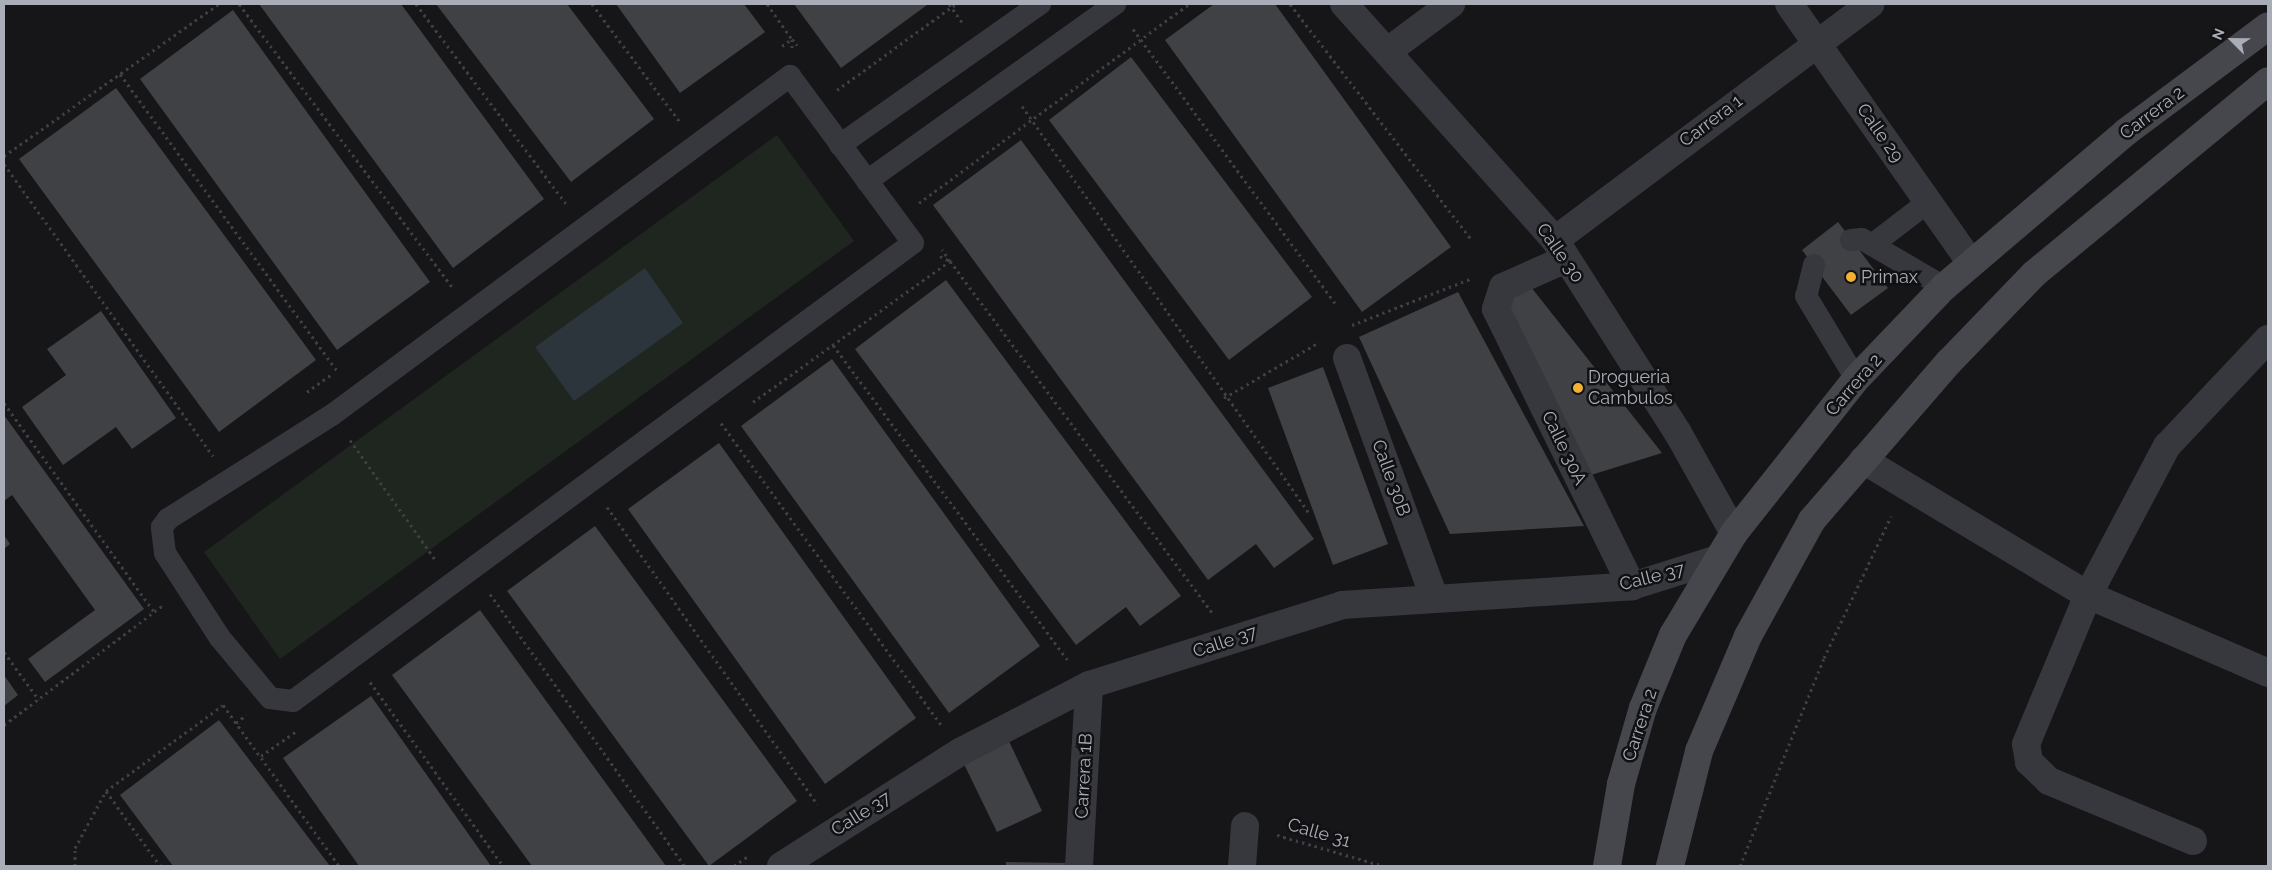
<!DOCTYPE html>
<style>
body{margin:0}
#map{position:relative;width:2272px;height:870px;overflow:hidden;background:#161618;font-family:Raleway,sans-serif}
div>[style]{position:absolute}
.green>*{inset:0;background:#1e261f}
.water>*{inset:0;background:#2c353c}
.building>*{inset:0;background:#404145}
.path>*{height:3px;margin-top:-1.5px;transform-origin:0;background:repeating-linear-gradient(90deg,#3d3f44 0 2.5px,transparent 0 6.5px)}
.service>*{height:22px;margin:-11px;padding:0 11px;transform-origin:11px;border-radius:11px;background:#37383d}
.minor>*{height:28px;margin:-14px;padding:0 14px;transform-origin:14px;border-radius:14px;background:#37383d}
.tertiary>*{height:28px;margin:-14px;padding:0 14px;transform-origin:14px;border-radius:14px;background:#37383d}
.secondary>*{height:28px;margin:-14px;padding:0 14px;transform-origin:14px;border-radius:14px;background:#45474d}
.dots>*{width:14px;height:14px;translate:-50% -50%;box-sizing:border-box;border:2px solid #111113;border-radius:50%}
span{translate:-50% -50%;white-space:nowrap;text-align:center;line-height:1.15;-webkit-text-stroke:5px #111113;paint-order:stroke}
.street-label{font-size:18px;color:#a8adb8}
.poi-label{font-size:18px;color:#a8adb8}
.left{translate:0 -50%;text-align:left}
.frame{position:absolute;inset:0;border:5px solid #a8adb8;pointer-events:none}
.north{position:absolute;left:2207px;top:15px;width:50px;height:50px;-webkit-text-stroke:4px #111113;paint-order:stroke;rotate:293deg;font-size:14px;font-weight:700;line-height:20px;text-align:center;color:#a8adb8}
.north::after{content:'';display:block;margin:auto;width:18px;height:22px;background:#a8adb8;clip-path:polygon(50% 0,100% 100%,50% 72%,0 100%)}
</style>
<div id="map">
<div class="green">
<i style="clip-path:polygon(777px 135px,854px 241px,280px 659px,204px 552px)"></i>
</div>
<div class="water">
<i style="clip-path:polygon(645px 268px,683px 323px,574px 401px,535px 347px)"></i>
</div>
<div class="building">
<i style="clip-path:polygon(259px 4px,401px 4px,544px 199px,453px 268px)"></i>
<i style="clip-path:polygon(436px 4px,567px 4px,654px 119px,571px 182px)"></i>
<i style="clip-path:polygon(616px 4px,744px 4px,765px 32px,680px 93px)"></i>
<i style="clip-path:polygon(794px 4px,925px 4px,927px 5px,841px 68px)"></i>
<i style="clip-path:polygon(1214px 4px,1275px 4px,1451px 247px,1362px 312px,1165px 40px)"></i>
<i style="clip-path:polygon(233px 10px,430px 282px,337px 350px,140px 79px)"></i>
<i style="clip-path:polygon(1131px 57px,1312px 297px,1229px 360px,1049px 120px)"></i>
<i style="clip-path:polygon(116px 88px,316px 360px,219px 432px,19px 159px)"></i>
<i style="clip-path:polygon(1021px 140px,1314px 539px,1274px 568px,1256px 544px,1208px 580px,933px 205px)"></i>
<i style="clip-path:polygon(1838px 222px,1888px 288px,1851px 315px,1802px 250px)"></i>
<i style="clip-path:polygon(946px 280px,1181px 596px,1140px 626px,1126px 607px,1076px 645px,855px 349px)"></i>
<i style="clip-path:polygon(1531px 287px,1662px 453px,1591px 475px,1504px 301px)"></i>
<i style="clip-path:polygon(1458px 292px,1584px 526px,1450px 534px,1359px 337px)"></i>
<i style="clip-path:polygon(101px 311px,176px 418px,132px 449px,116px 427px,63px 465px,22px 407px,66px 375px,47px 349px)"></i>
<i style="clip-path:polygon(832px 359px,1040px 646px,949px 713px,741px 426px)"></i>
<i style="clip-path:polygon(1323px 367px,1388px 544px,1333px 565px,1268px 388px)"></i>
<i style="clip-path:polygon(4px 415px,144px 609px,45px 682px,28px 659px,95px 610px,12px 495px,4px 501px)"></i>
<i style="clip-path:polygon(719px 443px,916px 718px,825px 784px,628px 509px)"></i>
<i style="clip-path:polygon(595px 526px,797px 801px,709px 866px,507px 591px)"></i>
<i style="clip-path:polygon(4px 535px,10px 544px,4px 549px)"></i>
<i style="clip-path:polygon(480px 610px,666px 866px,532px 866px,392px 675px)"></i>
<i style="clip-path:polygon(4px 675px,18px 695px,4px 706px)"></i>
<i style="clip-path:polygon(371px 696px,491px 866px,359px 866px,283px 758px)"></i>
<i style="clip-path:polygon(219px 720px,330px 866px,173px 866px,120px 795px)"></i>
<i style="clip-path:polygon(1007px 737px,1042px 811px,997px 832px,962px 760px)"></i>
<i style="clip-path:polygon(1006px 862px,1067px 863px,1067px 866px,1006px 866px)"></i>
</div>
<div class="path">
<i style="left:239px;top:4px;width:357px;rotate:53deg"></i>
<i style="left:416px;top:4px;width:251px;rotate:53.1deg"></i>
<i style="left:592px;top:4px;width:147px;rotate:53.3deg"></i>
<i style="left:767px;top:4px;width:43px;rotate:54.5deg"></i>
<i style="left:792px;top:39px;width:9px;rotate:90deg"></i>
<i style="left:949px;top:4px;width:22px;rotate:54deg"></i>
<i style="left:1290px;top:4px;width:298px;rotate:52.4deg"></i>
<i style="left:1133px;top:29px;width:344px;rotate:53.6deg"></i>
<i style="left:782px;top:46px;width:12px;rotate:-35deg"></i>
<i style="left:792px;top:39px;width:8px;rotate:50deg"></i>
<i style="left:120px;top:74px;width:369px;rotate:53.8deg"></i>
<i style="left:837px;top:90px;width:147px;rotate:-35.9deg"></i>
<i style="left:1022px;top:106px;width:497px;rotate:54.8deg"></i>
<i style="left:4px;top:156px;width:263px;rotate:-35.3deg"></i>
<i style="left:4px;top:164px;width:359px;rotate:54.4deg"></i>
<i style="left:919px;top:203px;width:335px;rotate:-36.4deg"></i>
<i style="left:940px;top:256px;width:11px;rotate:27deg"></i>
<i style="left:950px;top:261px;width:438px;rotate:53.3deg"></i>
<i style="left:1352px;top:325px;width:127px;rotate:-21.3deg"></i>
<i style="left:833px;top:345px;width:392px;rotate:53.3deg"></i>
<i style="left:307px;top:392px;width:29px;rotate:-36deg"></i>
<i style="left:1224px;top:398px;width:107px;rotate:-30.4deg"></i>
<i style="left:753px;top:402px;width:242px;rotate:-35.6deg"></i>
<i style="left:950px;top:261px;width:14px;rotate:-124deg"></i>
<i style="left:4px;top:403px;width:257px;rotate:54.3deg"></i>
<i style="left:721px;top:423px;width:374px;rotate:53.9deg"></i>
<i style="left:350px;top:440px;width:146px;rotate:54.5deg"></i>
<i style="left:607px;top:507px;width:364px;rotate:54.7deg"></i>
<i style="left:490px;top:594px;width:335px;rotate:54.4deg"></i>
<i style="left:4px;top:652px;width:59px;rotate:53.9deg"></i>
<i style="left:370px;top:682px;width:227px;rotate:54.1deg"></i>
<i style="left:236px;top:723px;width:13px;rotate:-39deg"></i>
<i style="left:4px;top:725px;width:198px;rotate:-37deg"></i>
<i style="left:261px;top:756px;width:42px;rotate:-35.2deg"></i>
<i style="left:106px;top:791px;width:92px;rotate:54.2deg"></i>
<i style="left:1277px;top:835px;width:111px;rotate:16.2deg"></i>
<i style="left:75px;top:866px;width:18px;rotate:-90deg"></i>
<i style="left:75px;top:848px;width:65px;rotate:-61.5deg"></i>
<i style="left:106px;top:791px;width:145px;rotate:-36.3deg"></i>
<i style="left:223px;top:705px;width:198px;rotate:54.2deg"></i>
<i style="left:734px;top:866px;width:19px;rotate:-35deg"></i>
<i style="left:1740px;top:866px;width:224px;rotate:-68deg"></i>
<i style="left:1824px;top:658px;width:157px;rotate:-64.7deg"></i>
</div>
<div class="service">
<i style="left:790px;top:76px;width:207px;rotate:53.6deg"></i>
<i style="left:913px;top:243px;width:771px;rotate:143.55deg"></i>
<i style="left:293px;top:701px;width:23px;rotate:-173deg"></i>
<i style="left:270px;top:698px;width:78px;rotate:-129.8deg"></i>
<i style="left:220px;top:638px;width:101px;rotate:-122.9deg"></i>
<i style="left:165px;top:553px;width:26px;rotate:-97deg"></i>
<i style="left:162px;top:527px;width:10px;rotate:-53deg"></i>
<i style="left:168px;top:519px;width:194px;rotate:-32.4deg"></i>
<i style="left:332px;top:415px;width:570px;rotate:-36.51deg"></i>
<i style="left:840px;top:145px;width:245px;rotate:-35.2deg"></i>
<i style="left:867px;top:181px;width:305px;rotate:-35.5deg"></i>
<i style="left:1851px;top:240px;width:11px;rotate:-5deg"></i>
<i style="left:1862px;top:239px;width:95px;rotate:30.3deg"></i>
<i style="left:1872px;top:245px;width:71px;rotate:-37.5deg"></i>
<i style="left:1814px;top:265px;width:32px;rotate:104deg"></i>
<i style="left:1806px;top:296px;width:97px;rotate:58.9deg"></i>
</div>
<div class="minor">
<i style="left:1344px;top:4px;width:317px;rotate:48.2deg"></i>
<i style="left:1555px;top:240px;width:229px;rotate:57.5deg"></i>
<i style="left:1678px;top:433px;width:115px;rotate:60.8deg"></i>
<i style="left:1789px;top:4px;width:315px;rotate:54.9deg"></i>
<i style="left:1388px;top:51px;width:79px;rotate:-36.7deg"></i>
<i style="left:1555px;top:240px;width:394px;rotate:-36.8deg"></i>
<i style="left:1566px;top:259px;width:69px;rotate:156deg"></i>
<i style="left:1503px;top:287px;width:23px;rotate:108deg"></i>
<i style="left:1496px;top:309px;width:309px;rotate:63.9deg"></i>
<i style="left:1347px;top:358px;width:254px;rotate:70deg"></i>
<i style="left:1863px;top:460px;width:262px;rotate:31deg"></i>
<i style="left:2088px;top:595px;width:196px;rotate:23.4deg"></i>
<i style="left:2193px;top:841px;width:156px;rotate:-157.4deg"></i>
<i style="left:2049px;top:781px;width:28px;rotate:-136deg"></i>
<i style="left:2029px;top:762px;width:18px;rotate:-99deg"></i>
<i style="left:2026px;top:744px;width:161px;rotate:-67.4deg"></i>
<i style="left:2088px;top:595px;width:169px;rotate:-62.1deg"></i>
<i style="left:2167px;top:446px;width:147px;rotate:-46.7deg"></i>
<i style="left:1079px;top:866px;width:181px;rotate:-86.8deg"></i>
<i style="left:1242px;top:866px;width:40px;rotate:-85.7deg"></i>
</div>
<div class="tertiary">
<i style="left:781px;top:866px;width:212px;rotate:-32.5deg"></i>
<i style="left:960px;top:752px;width:145px;rotate:-27.4deg"></i>
<i style="left:1089px;top:685px;width:265px;rotate:-17.5deg"></i>
<i style="left:1342px;top:605px;width:291px;rotate:-3.7deg"></i>
<i style="left:1632px;top:586px;width:87px;rotate:-17.4deg"></i>
</div>
<div class="secondary">
<i style="left:1607px;top:866px;width:83px;rotate:-80.3deg"></i>
<i style="left:1621px;top:784px;width:79px;rotate:-73.9deg"></i>
<i style="left:1643px;top:708px;width:79px;rotate:-67.7deg"></i>
<i style="left:1673px;top:635px;width:119px;rotate:-59.1deg"></i>
<i style="left:1734px;top:533px;width:196px;rotate:-51.6deg"></i>
<i style="left:1856px;top:379px;width:127px;rotate:-46.3deg"></i>
<i style="left:1944px;top:287px;width:239px;rotate:-40.4deg"></i>
<i style="left:2126px;top:132px;width:177px;rotate:-36.7deg"></i>
<i style="left:1670px;top:866px;width:119px;rotate:-75.8deg"></i>
<i style="left:1699px;top:751px;width:125px;rotate:-66.9deg"></i>
<i style="left:1748px;top:636px;width:132px;rotate:-61.1deg"></i>
<i style="left:1812px;top:520px;width:209px;rotate:-49.1deg"></i>
<i style="left:1949px;top:362px;width:122px;rotate:-46deg"></i>
<i style="left:2034px;top:274px;width:303px;rotate:-39.5deg"></i>
</div>
<div class="dots">
<i style="left:1851px;top:277px;background:#f2b134"></i>
<i style="left:1578px;top:388px;background:#f2b134"></i>
</div>
<div class="street-label">
<span style="left:2152px;top:113px;rotate:-37deg">Carrera 2</span>
<span style="left:1711px;top:121px;rotate:-37deg">Carrera 1</span>
<span style="left:1880px;top:133px;rotate:55deg">Calle 29</span>
<span style="left:1560px;top:253px;rotate:55deg">Calle 30</span>
<span style="left:1854px;top:385px;rotate:-49deg">Carrera 2</span>
<span style="left:1564px;top:448px;rotate:64deg">Calle 30A</span>
<span style="left:1391px;top:478px;rotate:70deg">Calle 30B</span>
<span style="left:1652px;top:577px;rotate:-14deg">Calle 37</span>
<span style="left:1225px;top:642px;rotate:-18deg">Calle 37</span>
<span style="left:1640px;top:725px;rotate:-72deg">Carrera 2</span>
<span style="left:1084px;top:776px;rotate:-87deg">Carrera 1B</span>
<span style="left:861px;top:814px;rotate:-32deg">Calle 37</span>
<span style="left:1319px;top:833px;rotate:16deg">Calle 31</span>
</div>
<div class="poi-label">
<span class="left" style="left:1861px;top:277px">Primax</span>
<span class="left" style="left:1588px;top:388px">Drogueria<br>Cambulos</span>
</div>
<div class="frame"></div>
<div class="north">N</div>
</div>
